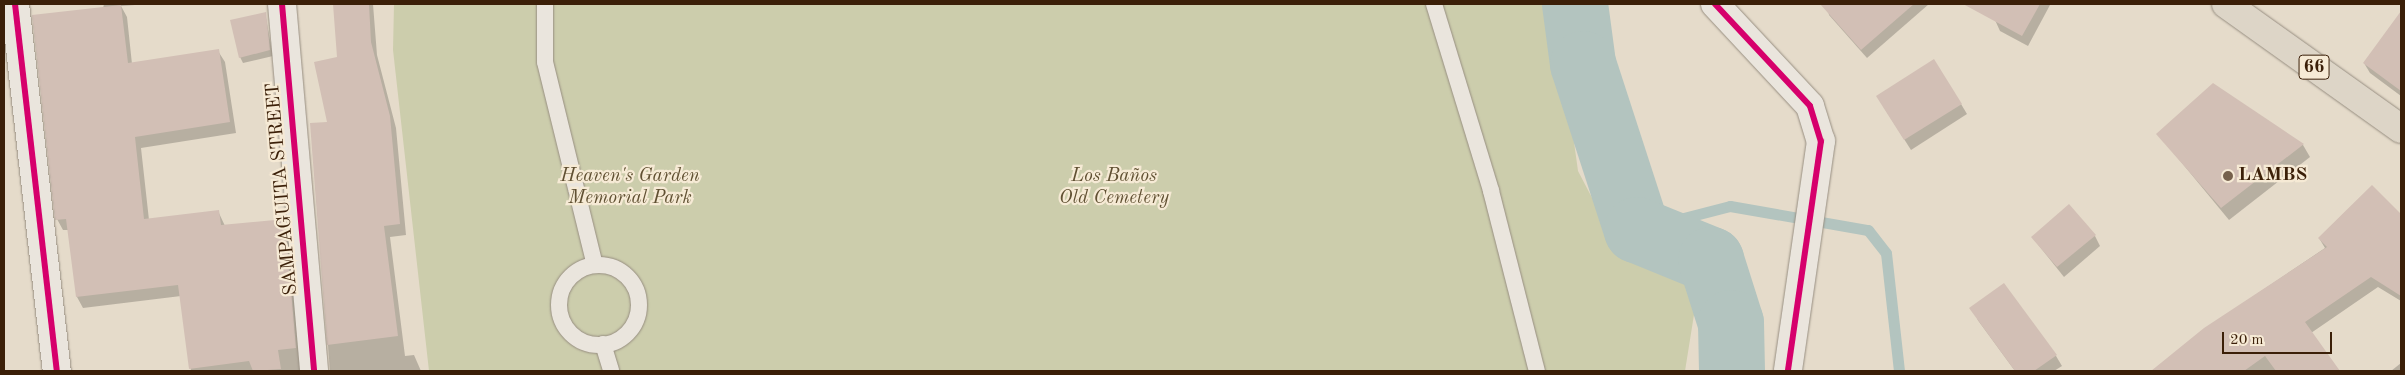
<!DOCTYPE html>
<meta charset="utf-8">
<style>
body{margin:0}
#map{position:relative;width:2405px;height:375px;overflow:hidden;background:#e5dbca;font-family:"Old Standard TT",serif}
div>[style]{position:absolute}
.green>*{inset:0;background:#cccdac}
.shadow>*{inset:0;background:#0003}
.stream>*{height:11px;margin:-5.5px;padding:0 5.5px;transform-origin:5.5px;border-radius:5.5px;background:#b3c4bf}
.river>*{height:66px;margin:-33px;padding:0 33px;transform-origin:33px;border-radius:33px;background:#b3c4bf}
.building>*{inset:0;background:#d2bfb5}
.roads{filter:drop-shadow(0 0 1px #978e81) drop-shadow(0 0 1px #978e81)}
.lane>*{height:16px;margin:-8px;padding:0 8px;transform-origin:8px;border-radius:8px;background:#eae5dd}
.lane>.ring{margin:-8px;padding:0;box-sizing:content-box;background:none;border:16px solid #eae5dd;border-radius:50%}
.street>*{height:28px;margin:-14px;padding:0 14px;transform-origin:14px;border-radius:14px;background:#eae5dd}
.primary>*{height:28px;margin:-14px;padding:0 14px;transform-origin:14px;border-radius:14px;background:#ddd5c7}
.cycleway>*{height:6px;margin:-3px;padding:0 3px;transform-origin:3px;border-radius:3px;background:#d6006c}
.dots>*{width:14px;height:14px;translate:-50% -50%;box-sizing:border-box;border:2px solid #f6ead5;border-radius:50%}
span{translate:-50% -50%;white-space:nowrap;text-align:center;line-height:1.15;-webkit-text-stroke:4.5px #f6ead5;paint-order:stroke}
.shield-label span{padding:1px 4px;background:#f6ead5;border:1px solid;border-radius:4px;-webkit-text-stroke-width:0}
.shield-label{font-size:18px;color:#3b1f08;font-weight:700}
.poi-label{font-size:19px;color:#3b1f08;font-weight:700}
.left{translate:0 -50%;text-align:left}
.park-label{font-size:19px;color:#605032;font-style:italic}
.street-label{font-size:19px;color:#3b1f08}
.frame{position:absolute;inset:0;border:5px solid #3b1f08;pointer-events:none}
.scale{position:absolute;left:2222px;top:332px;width:110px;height:22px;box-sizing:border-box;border:2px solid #3b1f08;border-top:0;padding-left:6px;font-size:15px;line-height:18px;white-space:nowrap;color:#3b1f08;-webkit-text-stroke:4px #f6ead5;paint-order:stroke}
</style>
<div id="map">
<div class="green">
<i style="clip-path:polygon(394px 4px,1555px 4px,1578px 171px,1611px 234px,1700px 277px,1685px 371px,429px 371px,393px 50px)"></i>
</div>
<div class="shadow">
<i style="clip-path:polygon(104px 4px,149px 4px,121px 6px,127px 17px,132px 64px,218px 51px,225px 62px,236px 133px,141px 148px,149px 220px,218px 211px,225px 226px,284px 220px,291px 231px,303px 371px,191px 371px,181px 296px,83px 308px,77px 297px,69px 230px,63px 230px,57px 219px)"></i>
<i style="clip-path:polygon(334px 4px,373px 4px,377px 55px,396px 128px,406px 235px,390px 237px,405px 356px,414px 355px,421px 371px,330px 371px,311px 124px,329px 123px,338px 58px)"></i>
<i style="clip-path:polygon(1827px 4px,1929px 4px,1867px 58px,1829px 15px)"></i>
<i style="clip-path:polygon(2004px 4px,2050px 5px,2028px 46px,2000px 31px,1995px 20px)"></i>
<i style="clip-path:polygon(265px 13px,273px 56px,243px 63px,240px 57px)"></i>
<i style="clip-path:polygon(2399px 15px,2401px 17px,2401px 96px,2370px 73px,2364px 63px)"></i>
<i style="clip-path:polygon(1961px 104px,1967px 114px,1911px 150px,1883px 106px)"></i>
<i style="clip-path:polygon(2158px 134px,2303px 145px,2310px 157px,2229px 220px)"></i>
<i style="clip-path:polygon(2372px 186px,2401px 216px,2401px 301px,2378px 287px,2311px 333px,2337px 371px,2152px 371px,2205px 329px,2325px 248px,2319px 238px)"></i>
<i style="clip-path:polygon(2095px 236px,2100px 246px,2064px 277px,2032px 237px)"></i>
<i style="clip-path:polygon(1977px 319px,2056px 356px,2062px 366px,2054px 371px,2015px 371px)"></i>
<i style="clip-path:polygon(2401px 363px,2401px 371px,2391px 371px)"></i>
</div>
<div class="stream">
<i style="left:1637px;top:230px;width:96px;rotate:-14.5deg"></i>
<i style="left:1730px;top:206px;width:140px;rotate:9.9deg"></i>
<i style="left:1868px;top:230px;width:29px;rotate:52deg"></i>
<i style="left:1886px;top:253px;width:119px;rotate:83.7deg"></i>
</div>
<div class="river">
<i style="left:1575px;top:4px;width:61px;rotate:82.4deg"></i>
<i style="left:1583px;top:64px;width:175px;rotate:72deg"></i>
<i style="left:1637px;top:230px;width:80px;rotate:22.1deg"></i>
<i style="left:1711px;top:260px;width:66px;rotate:72.4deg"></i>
<i style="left:1731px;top:323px;width:48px;rotate:88.8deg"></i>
</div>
<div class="building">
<i style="clip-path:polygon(333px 4px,369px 4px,371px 42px,390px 116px,400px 224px,384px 226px,398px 336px,327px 345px,310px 123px,327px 122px,314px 62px,337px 57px)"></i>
<i style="clip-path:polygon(1820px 4px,1914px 4px,1861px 50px)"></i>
<i style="clip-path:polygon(1963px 4px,2040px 4px,2022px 36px)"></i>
<i style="clip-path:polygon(121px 5px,128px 63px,219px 49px,230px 122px,135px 137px,144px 219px,219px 210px,221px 225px,285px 219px,296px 348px,278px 350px,281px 369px,253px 371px,249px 361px,189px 369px,178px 285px,76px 297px,66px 219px,55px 220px,32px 15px)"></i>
<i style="clip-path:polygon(2401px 11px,2401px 91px,2363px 63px)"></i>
<i style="clip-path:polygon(266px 12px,270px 50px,239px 58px,230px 20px)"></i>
<i style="clip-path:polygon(1934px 59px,1962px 104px,1904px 140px,1876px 96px)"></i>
<i style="clip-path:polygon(2213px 83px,2304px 144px,2221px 208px,2156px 134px)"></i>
<i style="clip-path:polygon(2372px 185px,2401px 214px,2401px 296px,2371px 277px,2305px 322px,2340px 371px,2276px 371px,2265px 356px,2244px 371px,2151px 371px,2204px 328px,2327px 247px,2318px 238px)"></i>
<i style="clip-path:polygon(2069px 204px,2096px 235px,2057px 267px,2031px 237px)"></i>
<i style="clip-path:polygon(2004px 283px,2057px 355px,2034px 371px,2015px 371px,1969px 308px)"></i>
</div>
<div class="roads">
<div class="lane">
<i style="left:545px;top:4px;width:58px;rotate:90deg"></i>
<i style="left:545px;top:62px;width:209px;rotate:76.2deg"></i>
<i style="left:1434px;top:4px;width:195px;rotate:73deg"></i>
<i style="left:1491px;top:191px;width:186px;rotate:75.7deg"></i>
<i class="ring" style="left:559px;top:265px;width:64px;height:64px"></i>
<i style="left:603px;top:344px;width:28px;rotate:73deg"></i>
</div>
<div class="street">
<i style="left:15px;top:4px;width:369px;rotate:83.5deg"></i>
<i style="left:282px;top:4px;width:368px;rotate:85deg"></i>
<i style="left:1715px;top:4px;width:139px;rotate:47deg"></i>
<i style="left:1810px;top:106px;width:37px;rotate:73deg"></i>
<i style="left:1821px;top:141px;width:232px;rotate:98.2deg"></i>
</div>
<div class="primary">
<i style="left:2226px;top:4px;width:215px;rotate:35.5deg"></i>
</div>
</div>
<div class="cycleway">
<i style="left:15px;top:4px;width:369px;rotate:83.5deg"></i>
<i style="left:282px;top:4px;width:368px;rotate:85deg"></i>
<i style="left:1715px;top:4px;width:139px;rotate:47deg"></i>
<i style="left:1810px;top:106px;width:37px;rotate:73deg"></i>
<i style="left:1821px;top:141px;width:232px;rotate:98.2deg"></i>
</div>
<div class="dots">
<i style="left:2228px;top:176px;background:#76614c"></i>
</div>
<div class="shield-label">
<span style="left:2314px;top:67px">66</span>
</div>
<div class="poi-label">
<span class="left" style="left:2238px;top:176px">LAMBS</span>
</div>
<div class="park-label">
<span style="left:630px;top:188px">Heaven's Garden<br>Memorial Park</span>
<span style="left:1114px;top:188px">Los Baños<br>Old Cemetery</span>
</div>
<div class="street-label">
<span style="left:283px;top:189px;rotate:-95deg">SAMPAGUITA STREET</span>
</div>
<div class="frame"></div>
<div class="scale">20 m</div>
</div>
